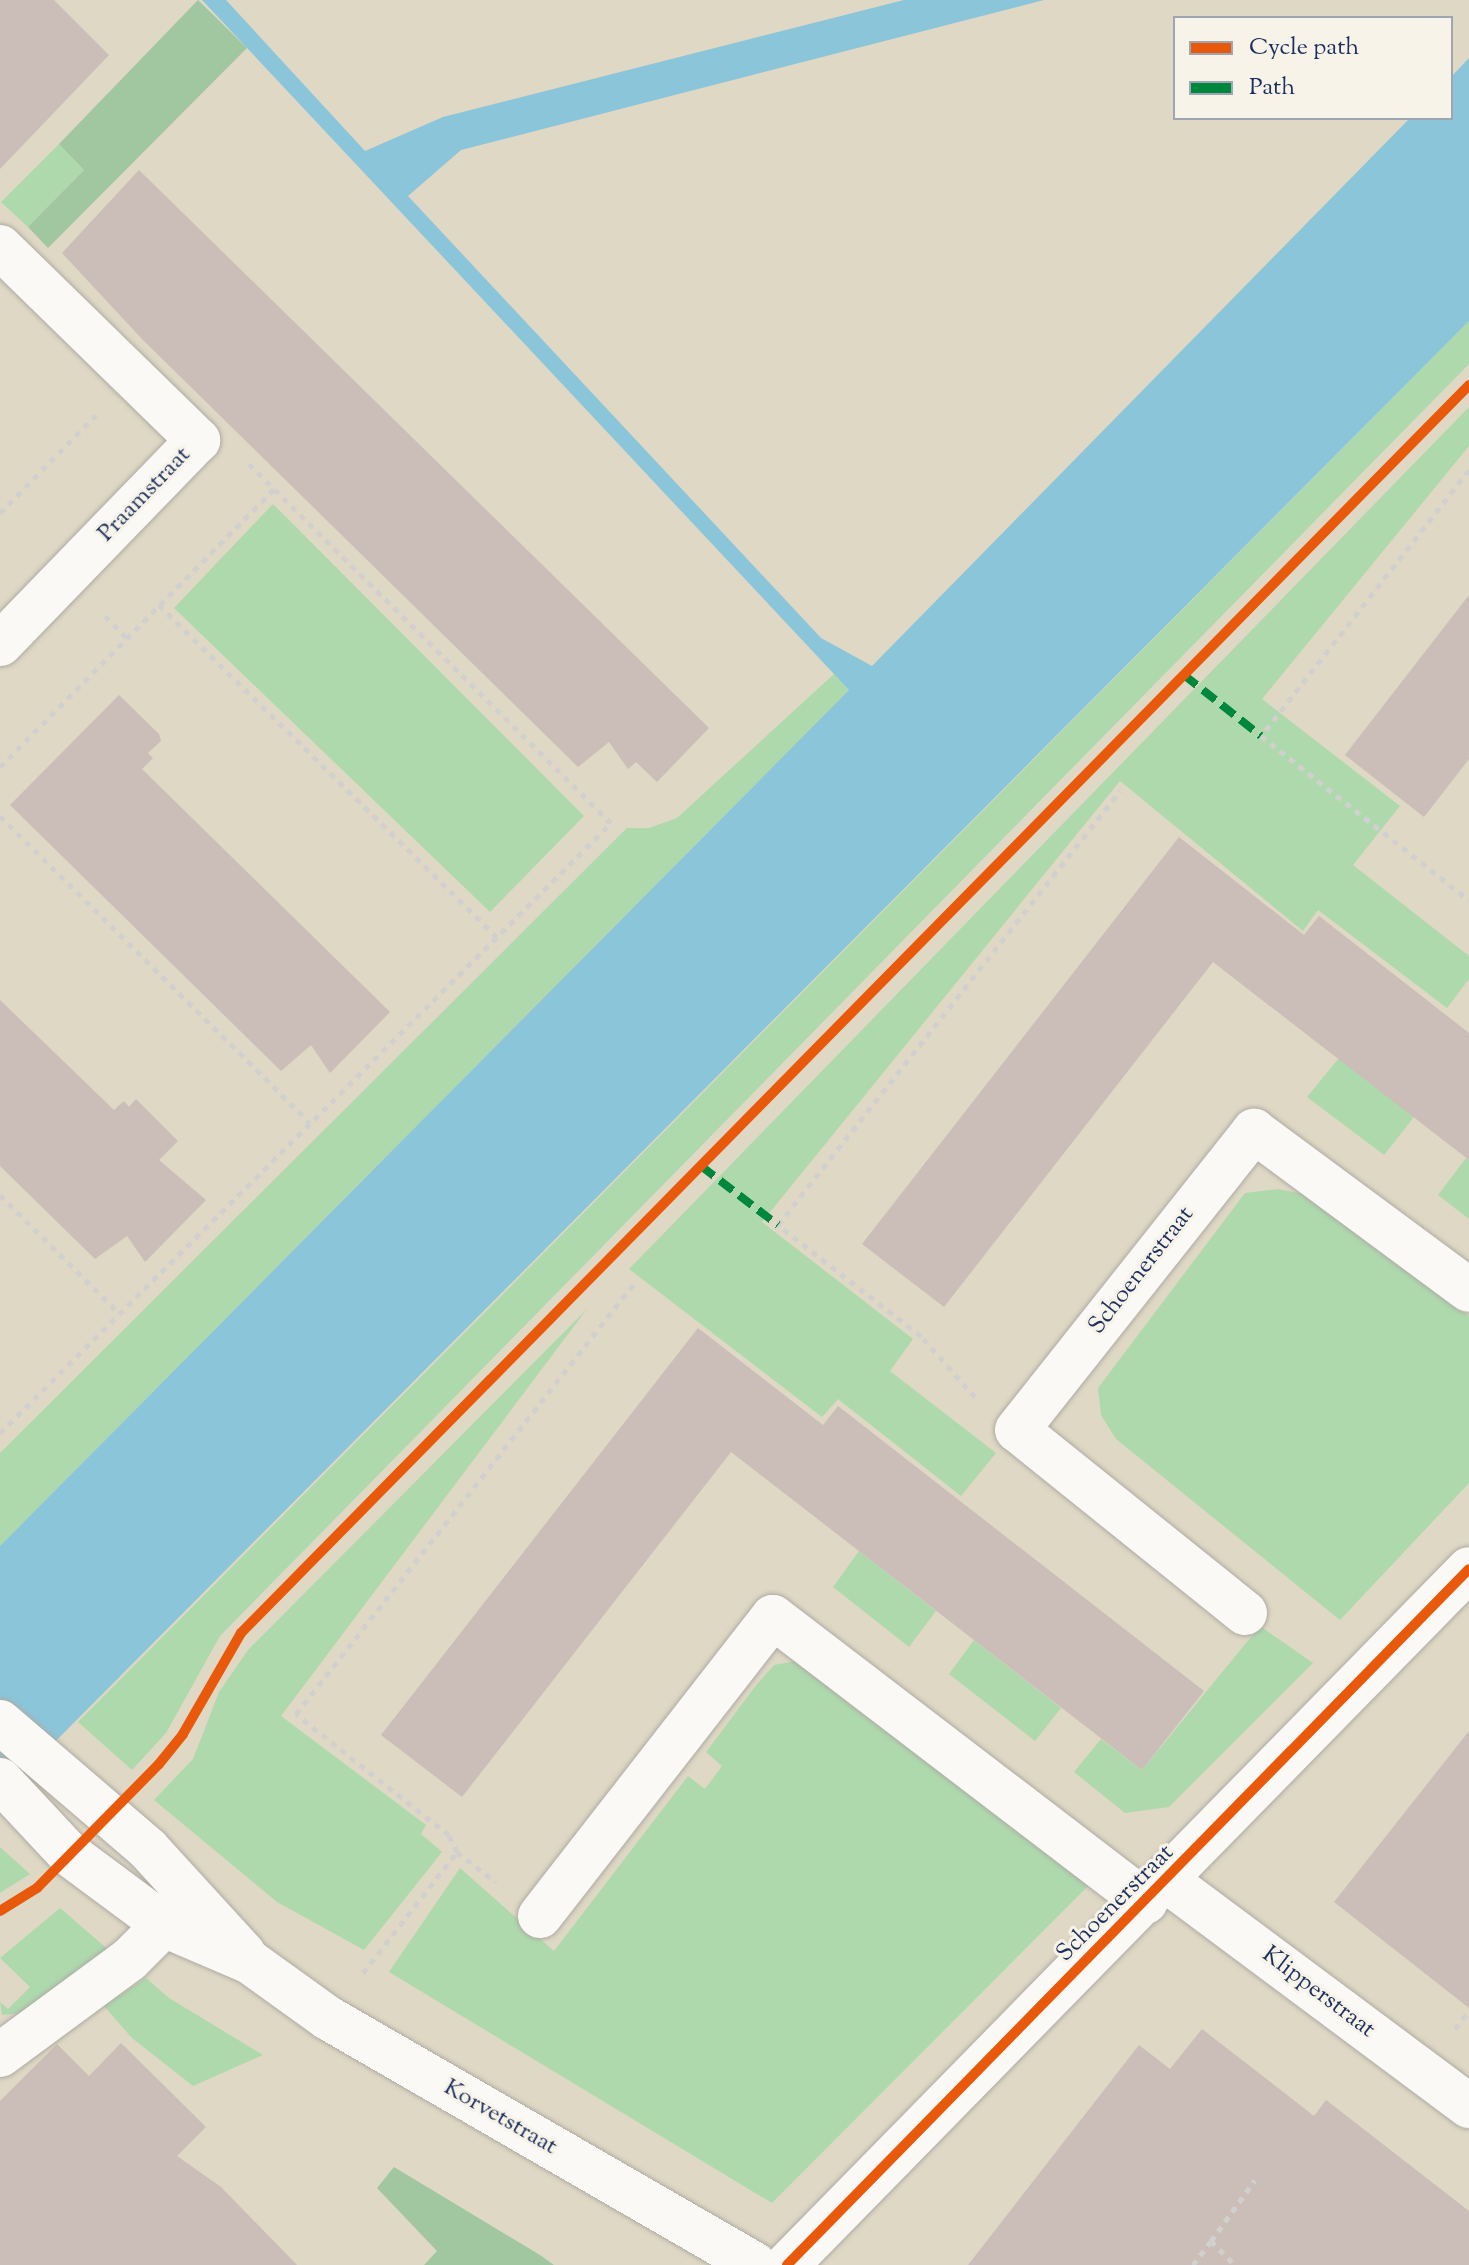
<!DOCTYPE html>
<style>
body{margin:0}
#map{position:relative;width:1469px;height:2265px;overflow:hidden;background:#dfd8c4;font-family:"Sorts Mill Goudy",serif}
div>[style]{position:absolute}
.green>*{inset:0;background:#aed9ad}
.forest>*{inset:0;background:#a0c7a0}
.water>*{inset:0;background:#8bc5da}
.building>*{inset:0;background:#cbbdb7}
.path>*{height:5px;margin-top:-2.5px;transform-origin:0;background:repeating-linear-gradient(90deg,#d1d0ce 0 6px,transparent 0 12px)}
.roads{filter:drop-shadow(0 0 2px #aeaba4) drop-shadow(0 0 2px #aeaba4)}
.minor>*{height:44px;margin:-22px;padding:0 22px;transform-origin:22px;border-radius:22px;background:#faf9f6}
.quiet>*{height:8px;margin-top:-4px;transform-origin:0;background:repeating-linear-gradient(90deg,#00873e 0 16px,transparent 0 24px)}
.cycleway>*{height:10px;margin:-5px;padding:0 5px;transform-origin:5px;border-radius:5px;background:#e8590c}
span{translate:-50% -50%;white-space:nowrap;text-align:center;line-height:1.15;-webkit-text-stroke:6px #f7f3e8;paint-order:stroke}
.street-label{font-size:24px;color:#1b2f5e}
.legend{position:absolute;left:1173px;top:16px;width:280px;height:104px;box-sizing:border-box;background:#f7f3e8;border:2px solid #9fa5b1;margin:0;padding:10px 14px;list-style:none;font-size:24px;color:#1b2f5e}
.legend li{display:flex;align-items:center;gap:16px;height:40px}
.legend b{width:40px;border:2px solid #9fa5b1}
</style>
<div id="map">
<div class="green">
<i style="clip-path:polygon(59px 144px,84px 170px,28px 227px,1px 202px)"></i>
<i style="clip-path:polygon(1469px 321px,1469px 364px,220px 1636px,166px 1733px,132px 1770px,78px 1722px)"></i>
<i style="clip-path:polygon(1469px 407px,1469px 446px,1262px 699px,1400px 806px,1353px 865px,1469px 956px,1469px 979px,1447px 1008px,1318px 910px,1303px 931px,1120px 781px,762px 1222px,913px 1339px,890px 1371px,996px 1453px,961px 1496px,838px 1399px,822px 1417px,629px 1269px)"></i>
<i style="clip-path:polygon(273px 504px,584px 816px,490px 912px,174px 608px)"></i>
<i style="clip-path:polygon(834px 674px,849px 690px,0 1546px,0 1453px,627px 828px,649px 828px,677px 818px)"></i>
<i style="clip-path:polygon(1339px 1058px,1414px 1117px,1384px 1155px,1307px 1097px)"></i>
<i style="clip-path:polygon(1466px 1158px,1469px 1160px,1469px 1219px,1438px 1195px)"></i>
<i style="clip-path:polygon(1278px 1189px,1308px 1195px,1469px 1316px,1469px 1483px,1340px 1620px,1116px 1439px,1101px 1415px,1098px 1388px,1245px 1193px)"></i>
<i style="clip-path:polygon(587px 1309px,281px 1716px,426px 1825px,421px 1834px,442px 1852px,364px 1950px,277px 1902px,154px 1800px,193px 1759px,219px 1692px,248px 1650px)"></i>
<i style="clip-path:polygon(859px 1551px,936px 1611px,909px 1647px,833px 1587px)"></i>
<i style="clip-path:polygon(1260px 1626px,1313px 1663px,1169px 1807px,1125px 1813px,1074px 1772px,1101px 1739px,1142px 1770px)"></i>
<i style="clip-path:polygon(974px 1640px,1061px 1708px,1035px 1741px,949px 1674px)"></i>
<i style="clip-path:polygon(796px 1661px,849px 1695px,1088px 1886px,772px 2203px,389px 1972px,460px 1868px,554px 1951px,688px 1776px,705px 1789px,722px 1766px,706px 1752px,757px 1684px,774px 1665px)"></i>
<i style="clip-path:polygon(0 1847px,30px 1874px,0 1893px)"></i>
<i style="clip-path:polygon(60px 1908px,110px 1951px,25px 2013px,2px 2015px,0 2002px,8px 2009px,30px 1987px,0 1958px)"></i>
<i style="clip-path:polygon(146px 1978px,169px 1998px,263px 2055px,193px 2086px,132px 2038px,104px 2006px)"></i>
</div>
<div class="forest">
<i style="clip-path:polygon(198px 0,247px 48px,48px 248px,28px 227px,84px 170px,59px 144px)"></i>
<i style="clip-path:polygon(394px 2167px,540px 2255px,554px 2265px,424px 2265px,437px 2251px,377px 2188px)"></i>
</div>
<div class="water">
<i style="clip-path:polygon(202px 0,226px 0,365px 151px,443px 117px,904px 0,1044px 0,461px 150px,408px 196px,821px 638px,872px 666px,1410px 118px,1451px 118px,1451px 77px,1469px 58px,1469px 321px,0 1797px,0 1546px,849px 690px)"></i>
</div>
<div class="building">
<i style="clip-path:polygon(0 0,54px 0,109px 55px,0 169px)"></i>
<i style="clip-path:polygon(139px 170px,709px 728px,657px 782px,636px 762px,628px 769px,609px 742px,578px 767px,142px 339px,62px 253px)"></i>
<i style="clip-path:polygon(1469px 595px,1469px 759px,1424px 817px,1345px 755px)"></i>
<i style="clip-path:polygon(119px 695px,159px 734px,161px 741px,148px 753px,153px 758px,142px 769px,390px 1012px,330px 1073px,311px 1045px,281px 1071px,10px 805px)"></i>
<i style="clip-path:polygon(1179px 837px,1304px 935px,1319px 916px,1469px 1033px,1469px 1160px,1213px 962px,944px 1307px,862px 1244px)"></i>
<i style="clip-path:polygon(0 1000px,114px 1110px,124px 1101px,129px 1107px,136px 1099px,178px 1141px,159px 1160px,206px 1200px,145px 1262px,127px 1236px,95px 1259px,0 1166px)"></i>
<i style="clip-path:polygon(698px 1328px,823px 1425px,838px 1406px,1204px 1691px,1142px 1770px,731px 1452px,462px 1797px,381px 1735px)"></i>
<i style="clip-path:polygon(1469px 1731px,1469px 2008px,1334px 1902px)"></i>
<i style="clip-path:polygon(1202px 2029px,1314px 2116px,1326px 2100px,1469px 2211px,1469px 2265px,968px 2265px,1139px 2045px,1170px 2069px)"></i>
<i style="clip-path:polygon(121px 2043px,206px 2127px,177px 2156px,221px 2187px,297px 2265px,0 2265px,0 2101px,57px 2044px,89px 2076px)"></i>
</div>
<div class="path">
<i style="left:1469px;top:470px;width:338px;rotate:128deg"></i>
<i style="left:1261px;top:736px;width:265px;rotate:38.3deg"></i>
<i style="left:0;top:513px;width:137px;rotate:-45.6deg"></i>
<i style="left:159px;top:605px;width:474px;rotate:44.5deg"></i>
<i style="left:105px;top:616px;width:31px;rotate:45deg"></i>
<i style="left:0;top:767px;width:390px;rotate:-45.4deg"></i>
<i style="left:0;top:816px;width:436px;rotate:44.7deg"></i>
<i style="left:0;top:1195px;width:169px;rotate:44.8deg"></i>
<i style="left:975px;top:1397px;width:81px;rotate:-131.5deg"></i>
<i style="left:921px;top:1336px;width:181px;rotate:-142.2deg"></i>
<i style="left:778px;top:1225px;width:553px;rotate:-51.76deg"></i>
<i style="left:0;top:1433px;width:863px;rotate:-44.95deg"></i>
<i style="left:611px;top:823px;width:511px;rotate:-135.24deg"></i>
<i style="left:457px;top:1852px;width:19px;rotate:-115deg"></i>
<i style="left:449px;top:1835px;width:195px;rotate:-141.7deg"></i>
<i style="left:296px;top:1714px;width:551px;rotate:-51.86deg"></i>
<i style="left:363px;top:1973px;width:153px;rotate:-52.2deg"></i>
<i style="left:457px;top:1852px;width:49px;rotate:37.6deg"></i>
<i style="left:1455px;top:2029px;width:23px;rotate:-52deg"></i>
<i style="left:1211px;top:2241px;width:75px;rotate:-54.2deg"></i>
<i style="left:1193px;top:2265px;width:30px;rotate:-53deg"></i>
<i style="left:1211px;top:2241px;width:34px;rotate:45deg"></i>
</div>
<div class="roads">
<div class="minor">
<i style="left:0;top:247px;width:277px;rotate:44.3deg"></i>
<i style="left:198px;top:440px;width:284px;rotate:134.1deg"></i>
<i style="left:1245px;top:1613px;width:292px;rotate:-141.2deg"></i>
<i style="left:1017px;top:1430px;width:382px;rotate:-51.6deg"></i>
<i style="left:1254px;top:1131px;width:267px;rotate:36.5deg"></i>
<i style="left:0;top:1722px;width:195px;rotate:40.6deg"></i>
<i style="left:148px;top:1849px;width:142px;rotate:47.6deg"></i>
<i style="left:0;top:1780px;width:101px;rotate:47deg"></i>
<i style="left:69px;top:1854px;width:121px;rotate:36.6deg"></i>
<i style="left:166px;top:1926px;width:91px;rotate:23.2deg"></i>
<i style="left:250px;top:1962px;width:96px;rotate:35.7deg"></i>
<i style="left:328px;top:2018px;width:493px;rotate:30deg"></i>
<i style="left:1167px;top:1881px;width:377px;rotate:36.7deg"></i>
<i style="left:540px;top:1916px;width:379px;rotate:-52.1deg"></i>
<i style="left:773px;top:1617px;width:469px;rotate:37.4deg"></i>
<i style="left:0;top:2055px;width:160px;rotate:-36.4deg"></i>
<i style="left:129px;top:1960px;width:76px;rotate:-45deg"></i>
<i style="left:787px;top:2265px;width:974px;rotate:-45.58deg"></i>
</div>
</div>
<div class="quiet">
<i style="left:1184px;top:675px;width:98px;rotate:38.4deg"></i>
<i style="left:701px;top:1166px;width:97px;rotate:37.5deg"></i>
</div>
<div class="cycleway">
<i style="left:0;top:1911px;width:44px;rotate:-31.9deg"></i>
<i style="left:37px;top:1888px;width:174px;rotate:-45.5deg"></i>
<i style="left:159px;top:1764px;width:38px;rotate:-51deg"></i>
<i style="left:183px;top:1734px;width:116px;rotate:-60.1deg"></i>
<i style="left:241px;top:1633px;width:1751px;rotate:-45.46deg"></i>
<i style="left:787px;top:2265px;width:974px;rotate:-45.58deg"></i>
</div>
<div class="street-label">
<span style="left:145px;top:495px;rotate:-46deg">Praamstraat</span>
<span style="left:1142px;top:1271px;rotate:-52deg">Schoenerstraat</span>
<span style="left:1116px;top:1904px;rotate:-45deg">Schoenerstraat</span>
<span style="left:1318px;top:1993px;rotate:37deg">Klipperstraat</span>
<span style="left:500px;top:2118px;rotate:30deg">Korvetstraat</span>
</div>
<ul class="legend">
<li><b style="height:10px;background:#e8590c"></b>Cycle path</li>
<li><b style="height:10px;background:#00873e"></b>Path</li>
</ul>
</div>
